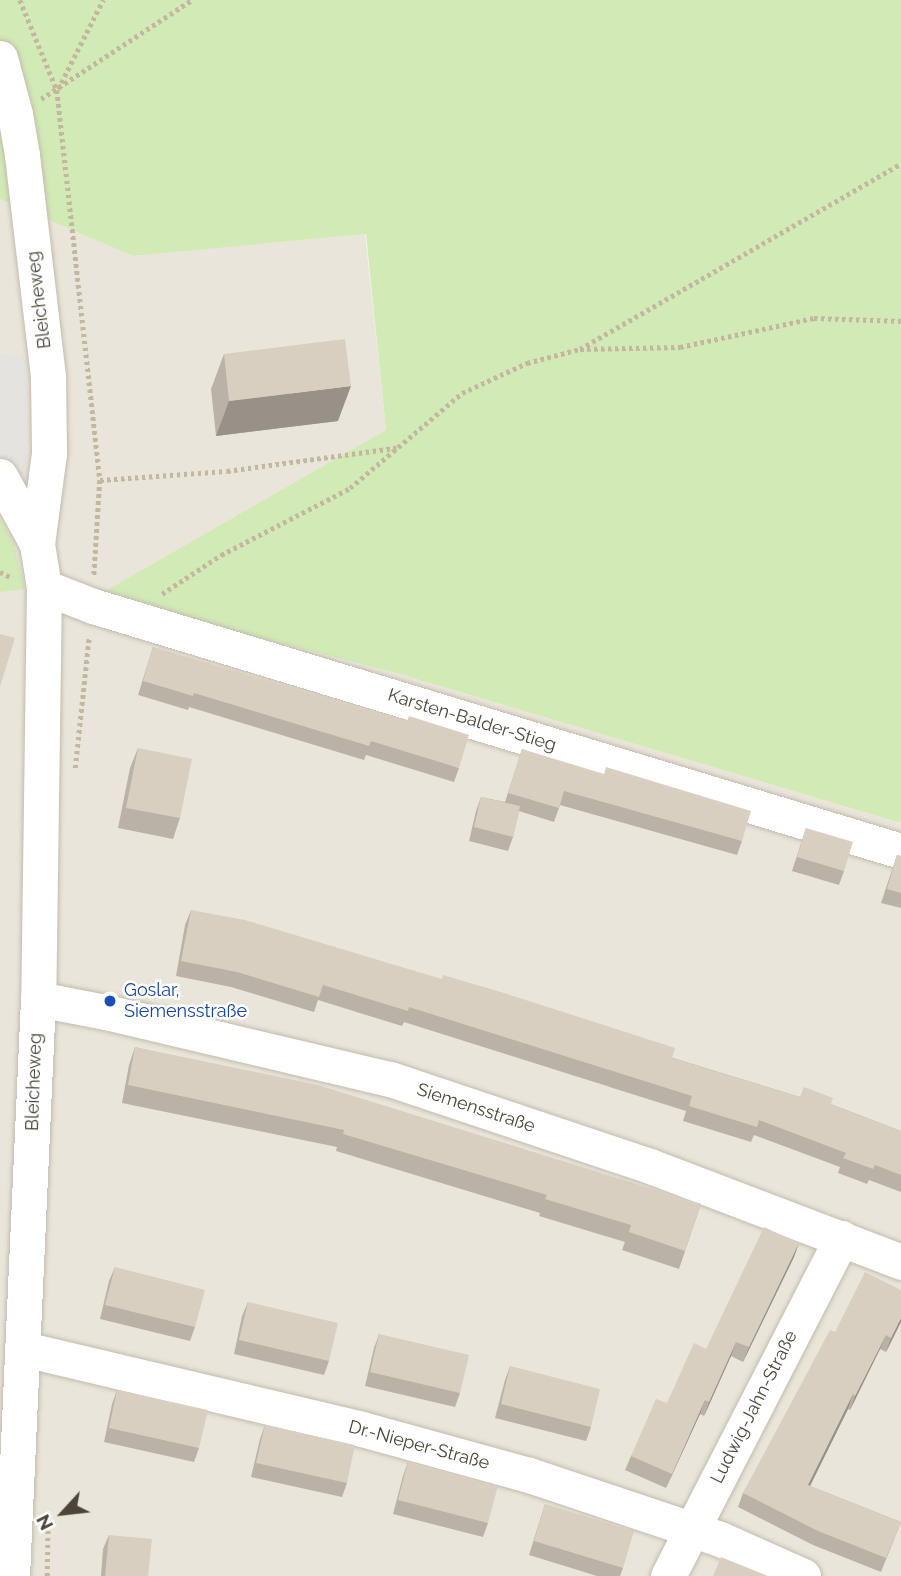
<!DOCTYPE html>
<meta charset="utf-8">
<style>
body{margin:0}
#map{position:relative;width:901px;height:1576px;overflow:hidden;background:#f6f3ec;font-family:Raleway,sans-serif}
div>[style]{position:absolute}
.residential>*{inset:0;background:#eae5da}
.green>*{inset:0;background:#d2eab5}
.parking>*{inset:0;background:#e5e3e0}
.path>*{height:4.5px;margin-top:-2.25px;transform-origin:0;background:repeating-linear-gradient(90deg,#c4b79f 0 3.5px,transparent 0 7px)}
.roads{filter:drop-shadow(0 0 2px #c2bbae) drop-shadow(0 0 2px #c2bbae)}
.minor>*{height:35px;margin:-17.5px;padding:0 17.5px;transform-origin:17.5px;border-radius:17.5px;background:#fff}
.wall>*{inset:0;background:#bab2a6}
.shaded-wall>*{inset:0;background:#979187}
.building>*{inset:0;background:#d8cfc1}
.dots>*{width:19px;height:19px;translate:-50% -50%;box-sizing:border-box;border:4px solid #fff;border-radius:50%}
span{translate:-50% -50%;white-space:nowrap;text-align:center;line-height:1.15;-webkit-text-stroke:5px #fff;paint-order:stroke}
.street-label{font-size:18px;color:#4b4439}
.transit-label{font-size:18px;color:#164399}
.left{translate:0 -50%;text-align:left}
.north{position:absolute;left:28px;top:1478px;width:70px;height:70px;-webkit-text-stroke:5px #fff;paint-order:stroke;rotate:243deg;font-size:19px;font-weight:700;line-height:28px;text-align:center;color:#4b4439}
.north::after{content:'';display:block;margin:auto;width:24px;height:32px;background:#4b4439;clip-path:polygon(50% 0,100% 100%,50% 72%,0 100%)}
</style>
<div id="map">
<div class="residential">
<i style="clip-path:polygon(0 199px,133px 256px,365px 234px,386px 430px,98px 597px,396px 673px,901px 823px,901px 1576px,0 1576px)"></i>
</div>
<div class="green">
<i style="clip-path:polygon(0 0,901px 0,901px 823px,396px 673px,97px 596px,386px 430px,366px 234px,133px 256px,0 199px)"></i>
<i style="clip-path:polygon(0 518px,14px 544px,25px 589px,0 592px)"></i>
</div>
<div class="parking">
<i style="clip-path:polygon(0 354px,27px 356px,26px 505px,0 455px)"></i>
</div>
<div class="path">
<i style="left:20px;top:0;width:97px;rotate:67.7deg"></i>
<i style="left:57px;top:90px;width:392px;rotate:83.7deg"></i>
<i style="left:100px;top:480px;width:96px;rotate:93.6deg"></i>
<i style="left:58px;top:89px;width:100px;rotate:-63.2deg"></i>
<i style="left:41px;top:99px;width:181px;rotate:-33.3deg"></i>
<i style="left:580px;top:349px;width:100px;rotate:-1.1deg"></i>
<i style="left:680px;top:347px;width:137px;rotate:-12.2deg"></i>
<i style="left:814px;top:318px;width:87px;rotate:2deg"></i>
<i style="left:100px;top:480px;width:127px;rotate:-4.1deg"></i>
<i style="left:227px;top:471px;width:171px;rotate:-7.8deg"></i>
<i style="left:0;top:572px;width:14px;rotate:25deg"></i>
<i style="left:162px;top:594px;width:71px;rotate:-33.5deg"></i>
<i style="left:221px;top:555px;width:145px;rotate:-27.4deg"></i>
<i style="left:350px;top:488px;width:147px;rotate:-40.3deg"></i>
<i style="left:462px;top:393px;width:72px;rotate:-24.8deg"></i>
<i style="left:527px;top:363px;width:55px;rotate:-14.8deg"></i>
<i style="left:580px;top:349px;width:370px;rotate:-30deg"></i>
<i style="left:75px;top:768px;width:132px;rotate:-83.9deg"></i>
<i style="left:47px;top:1576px;width:62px;rotate:-89.1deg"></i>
</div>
<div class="roads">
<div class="minor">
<i style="left:0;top:58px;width:58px;rotate:75deg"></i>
<i style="left:15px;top:114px;width:42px;rotate:80.3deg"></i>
<i style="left:22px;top:155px;width:225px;rotate:83.3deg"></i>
<i style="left:48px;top:378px;width:75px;rotate:89.2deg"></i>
<i style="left:49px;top:453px;width:92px;rotate:97.5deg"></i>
<i style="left:0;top:476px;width:77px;rotate:61.4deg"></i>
<i style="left:37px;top:544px;width:44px;rotate:80.8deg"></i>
<i style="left:44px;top:587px;width:412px;rotate:90.8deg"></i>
<i style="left:38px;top:999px;width:578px;rotate:92.58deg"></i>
<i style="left:44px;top:587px;width:53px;rotate:21.2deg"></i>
<i style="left:93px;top:606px;width:844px;rotate:16.87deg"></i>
<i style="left:38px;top:999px;width:73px;rotate:11deg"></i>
<i style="left:110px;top:1013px;width:288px;rotate:13.3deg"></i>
<i style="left:390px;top:1079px;width:274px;rotate:18.5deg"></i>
<i style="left:650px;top:1166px;width:269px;rotate:20.9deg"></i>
<i style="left:24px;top:1349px;width:347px;rotate:13.3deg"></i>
<i style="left:362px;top:1429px;width:173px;rotate:15.4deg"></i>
<i style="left:529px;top:1475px;width:201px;rotate:18.5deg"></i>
<i style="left:720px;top:1539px;width:91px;rotate:24deg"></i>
<i style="left:668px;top:1576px;width:380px;rotate:-62.8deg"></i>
</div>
</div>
<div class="wall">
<i style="clip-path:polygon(224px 354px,338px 421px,216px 436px,211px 389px)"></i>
<i style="clip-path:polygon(153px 647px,459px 768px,454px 782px,366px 755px,364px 760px,189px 707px,188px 710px,138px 695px)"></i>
<i style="clip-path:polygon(138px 748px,180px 818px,173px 839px,118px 828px,130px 768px)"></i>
<i style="clip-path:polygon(522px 749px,742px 841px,737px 855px,560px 805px,554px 822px,519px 811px,513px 837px,508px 851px,469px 841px,476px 811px,481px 797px,505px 802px)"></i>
<i style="clip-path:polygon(806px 828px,844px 871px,839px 885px,792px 871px)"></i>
<i style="clip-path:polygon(897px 855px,901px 856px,901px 908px,881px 903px)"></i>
<i style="clip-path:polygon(191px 910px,800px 1097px,831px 1104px,901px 1131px,901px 1192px,869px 1180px,867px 1184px,838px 1173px,840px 1167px,754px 1135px,751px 1142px,683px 1121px,686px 1111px,404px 1022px,402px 1026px,318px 1000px,314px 1012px,231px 987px,176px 976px,185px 925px)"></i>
<i style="clip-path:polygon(135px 1047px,701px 1204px,679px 1269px,622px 1250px,625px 1242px,539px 1216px,540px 1213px,336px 1151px,337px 1147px,122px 1103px,129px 1065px)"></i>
<i style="clip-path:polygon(799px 1243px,794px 1257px,743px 1362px,731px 1356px,704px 1416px,700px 1414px,666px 1488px,625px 1470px,631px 1456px,706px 1349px)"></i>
<i style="clip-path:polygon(115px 1267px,195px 1327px,190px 1341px,100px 1319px,109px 1281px)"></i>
<i style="clip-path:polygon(901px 1290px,901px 1322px,886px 1352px,880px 1349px,850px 1410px,848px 1409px,810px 1486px,901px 1522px,881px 1572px,813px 1545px,738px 1507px,743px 1493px,835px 1332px)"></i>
<i style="clip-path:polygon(248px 1302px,329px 1361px,324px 1375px,234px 1354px,242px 1316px)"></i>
<i style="clip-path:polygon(379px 1334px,460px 1393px,455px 1407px,365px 1386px,374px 1348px)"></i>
<i style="clip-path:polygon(510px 1366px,591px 1427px,586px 1441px,495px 1418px,505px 1380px)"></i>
<i style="clip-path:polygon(117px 1390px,199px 1448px,194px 1462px,104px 1442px,112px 1404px)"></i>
<i style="clip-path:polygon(265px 1425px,347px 1483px,342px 1497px,251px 1477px,260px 1439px)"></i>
<i style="clip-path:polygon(408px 1462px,488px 1523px,483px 1537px,393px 1514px,403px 1476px)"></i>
<i style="clip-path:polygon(545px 1504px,623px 1568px,620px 1576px,597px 1576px,529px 1555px)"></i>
<i style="clip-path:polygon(109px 1535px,148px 1576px,101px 1576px,103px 1549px)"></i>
</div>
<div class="shaded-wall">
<i style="clip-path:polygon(351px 386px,338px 421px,216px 436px,229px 401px)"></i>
<i style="clip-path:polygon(799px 1243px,794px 1257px,743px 1362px,749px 1347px)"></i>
<i style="clip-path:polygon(901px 1318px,901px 1322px,886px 1352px,891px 1338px)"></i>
<i style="clip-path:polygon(886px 1335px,880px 1349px,850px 1410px,855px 1396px)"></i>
<i style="clip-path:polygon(736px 1342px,731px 1356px,704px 1416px,709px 1402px)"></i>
<i style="clip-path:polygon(853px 1394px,848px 1409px,803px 1500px,808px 1485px)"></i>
<i style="clip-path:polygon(705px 1400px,700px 1414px,666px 1488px,672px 1474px)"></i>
</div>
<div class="building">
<i style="clip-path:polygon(345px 339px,351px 386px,229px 401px,224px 354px)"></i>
<i style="clip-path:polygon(0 634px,15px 638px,0 687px)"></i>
<i style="clip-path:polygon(153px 647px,407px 721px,409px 716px,469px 735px,459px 768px,371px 741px,369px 746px,194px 693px,193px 696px,143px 681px)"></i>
<i style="clip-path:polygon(138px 748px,192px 759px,180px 818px,126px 808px)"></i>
<i style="clip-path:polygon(522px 749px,604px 774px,606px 767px,751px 811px,742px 841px,564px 791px,559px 808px,508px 793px)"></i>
<i style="clip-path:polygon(481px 797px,520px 806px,513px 837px,474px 827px)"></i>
<i style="clip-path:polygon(806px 828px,853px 842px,844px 871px,797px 857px)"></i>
<i style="clip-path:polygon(897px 855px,901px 856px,901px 893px,887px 889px)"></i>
<i style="clip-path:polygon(191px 910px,245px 920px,442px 979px,443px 975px,504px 993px,675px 1048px,672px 1058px,800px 1097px,804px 1087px,833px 1098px,831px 1104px,901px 1131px,901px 1175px,875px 1165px,873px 1169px,843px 1158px,846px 1153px,759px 1120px,757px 1127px,689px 1106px,692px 1096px,409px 1007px,408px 1011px,323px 985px,319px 997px,237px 972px,181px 961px)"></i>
<i style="clip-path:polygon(135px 1047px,318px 1085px,701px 1204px,685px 1251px,629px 1232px,631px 1225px,545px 1199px,547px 1195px,343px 1134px,344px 1130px,128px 1085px)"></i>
<i style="clip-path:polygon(764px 1227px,799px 1243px,749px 1347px,736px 1342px,709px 1402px,705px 1400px,672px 1474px,631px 1456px,656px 1399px,667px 1403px,694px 1343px,706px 1349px)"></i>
<i style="clip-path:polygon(115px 1267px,205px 1290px,195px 1327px,105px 1305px)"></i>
<i style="clip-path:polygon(865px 1272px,901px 1290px,901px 1318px,891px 1338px,886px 1335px,855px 1396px,853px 1394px,808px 1485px,901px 1522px,886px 1558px,818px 1531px,743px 1493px,830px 1330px,835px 1332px)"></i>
<i style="clip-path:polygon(248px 1302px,338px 1323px,329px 1361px,239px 1340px)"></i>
<i style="clip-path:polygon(379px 1334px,469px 1355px,460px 1393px,370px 1372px)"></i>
<i style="clip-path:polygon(510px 1366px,600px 1389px,591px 1427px,501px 1404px)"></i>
<i style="clip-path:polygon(117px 1390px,208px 1410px,199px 1448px,109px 1428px)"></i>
<i style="clip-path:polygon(265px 1425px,355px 1445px,347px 1483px,256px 1463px)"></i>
<i style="clip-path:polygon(408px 1462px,498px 1486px,488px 1523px,398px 1500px)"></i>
<i style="clip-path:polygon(545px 1504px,634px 1531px,623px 1568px,534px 1541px)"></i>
<i style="clip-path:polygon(109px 1535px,152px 1539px,148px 1576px,105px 1576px)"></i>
<i style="clip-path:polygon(721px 1557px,768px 1576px,713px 1576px)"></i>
</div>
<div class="dots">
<i style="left:110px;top:1001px;background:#1a4fb4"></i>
</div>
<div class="street-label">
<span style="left:39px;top:300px;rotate:-97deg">Bleicheweg</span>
<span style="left:472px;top:720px;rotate:17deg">Karsten-Balder-Stieg</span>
<span style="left:34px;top:1082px;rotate:-88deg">Bleicheweg</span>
<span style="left:476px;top:1108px;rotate:18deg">Siemensstraße</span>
<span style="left:754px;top:1407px;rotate:-63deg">Ludwig-Jahn-Straße</span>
<span style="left:419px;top:1445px;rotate:15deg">Dr.-Nieper-Straße</span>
</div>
<div class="transit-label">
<span class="left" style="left:124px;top:1001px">Goslar,<br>Siemensstraße</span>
</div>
<div class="north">N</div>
</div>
